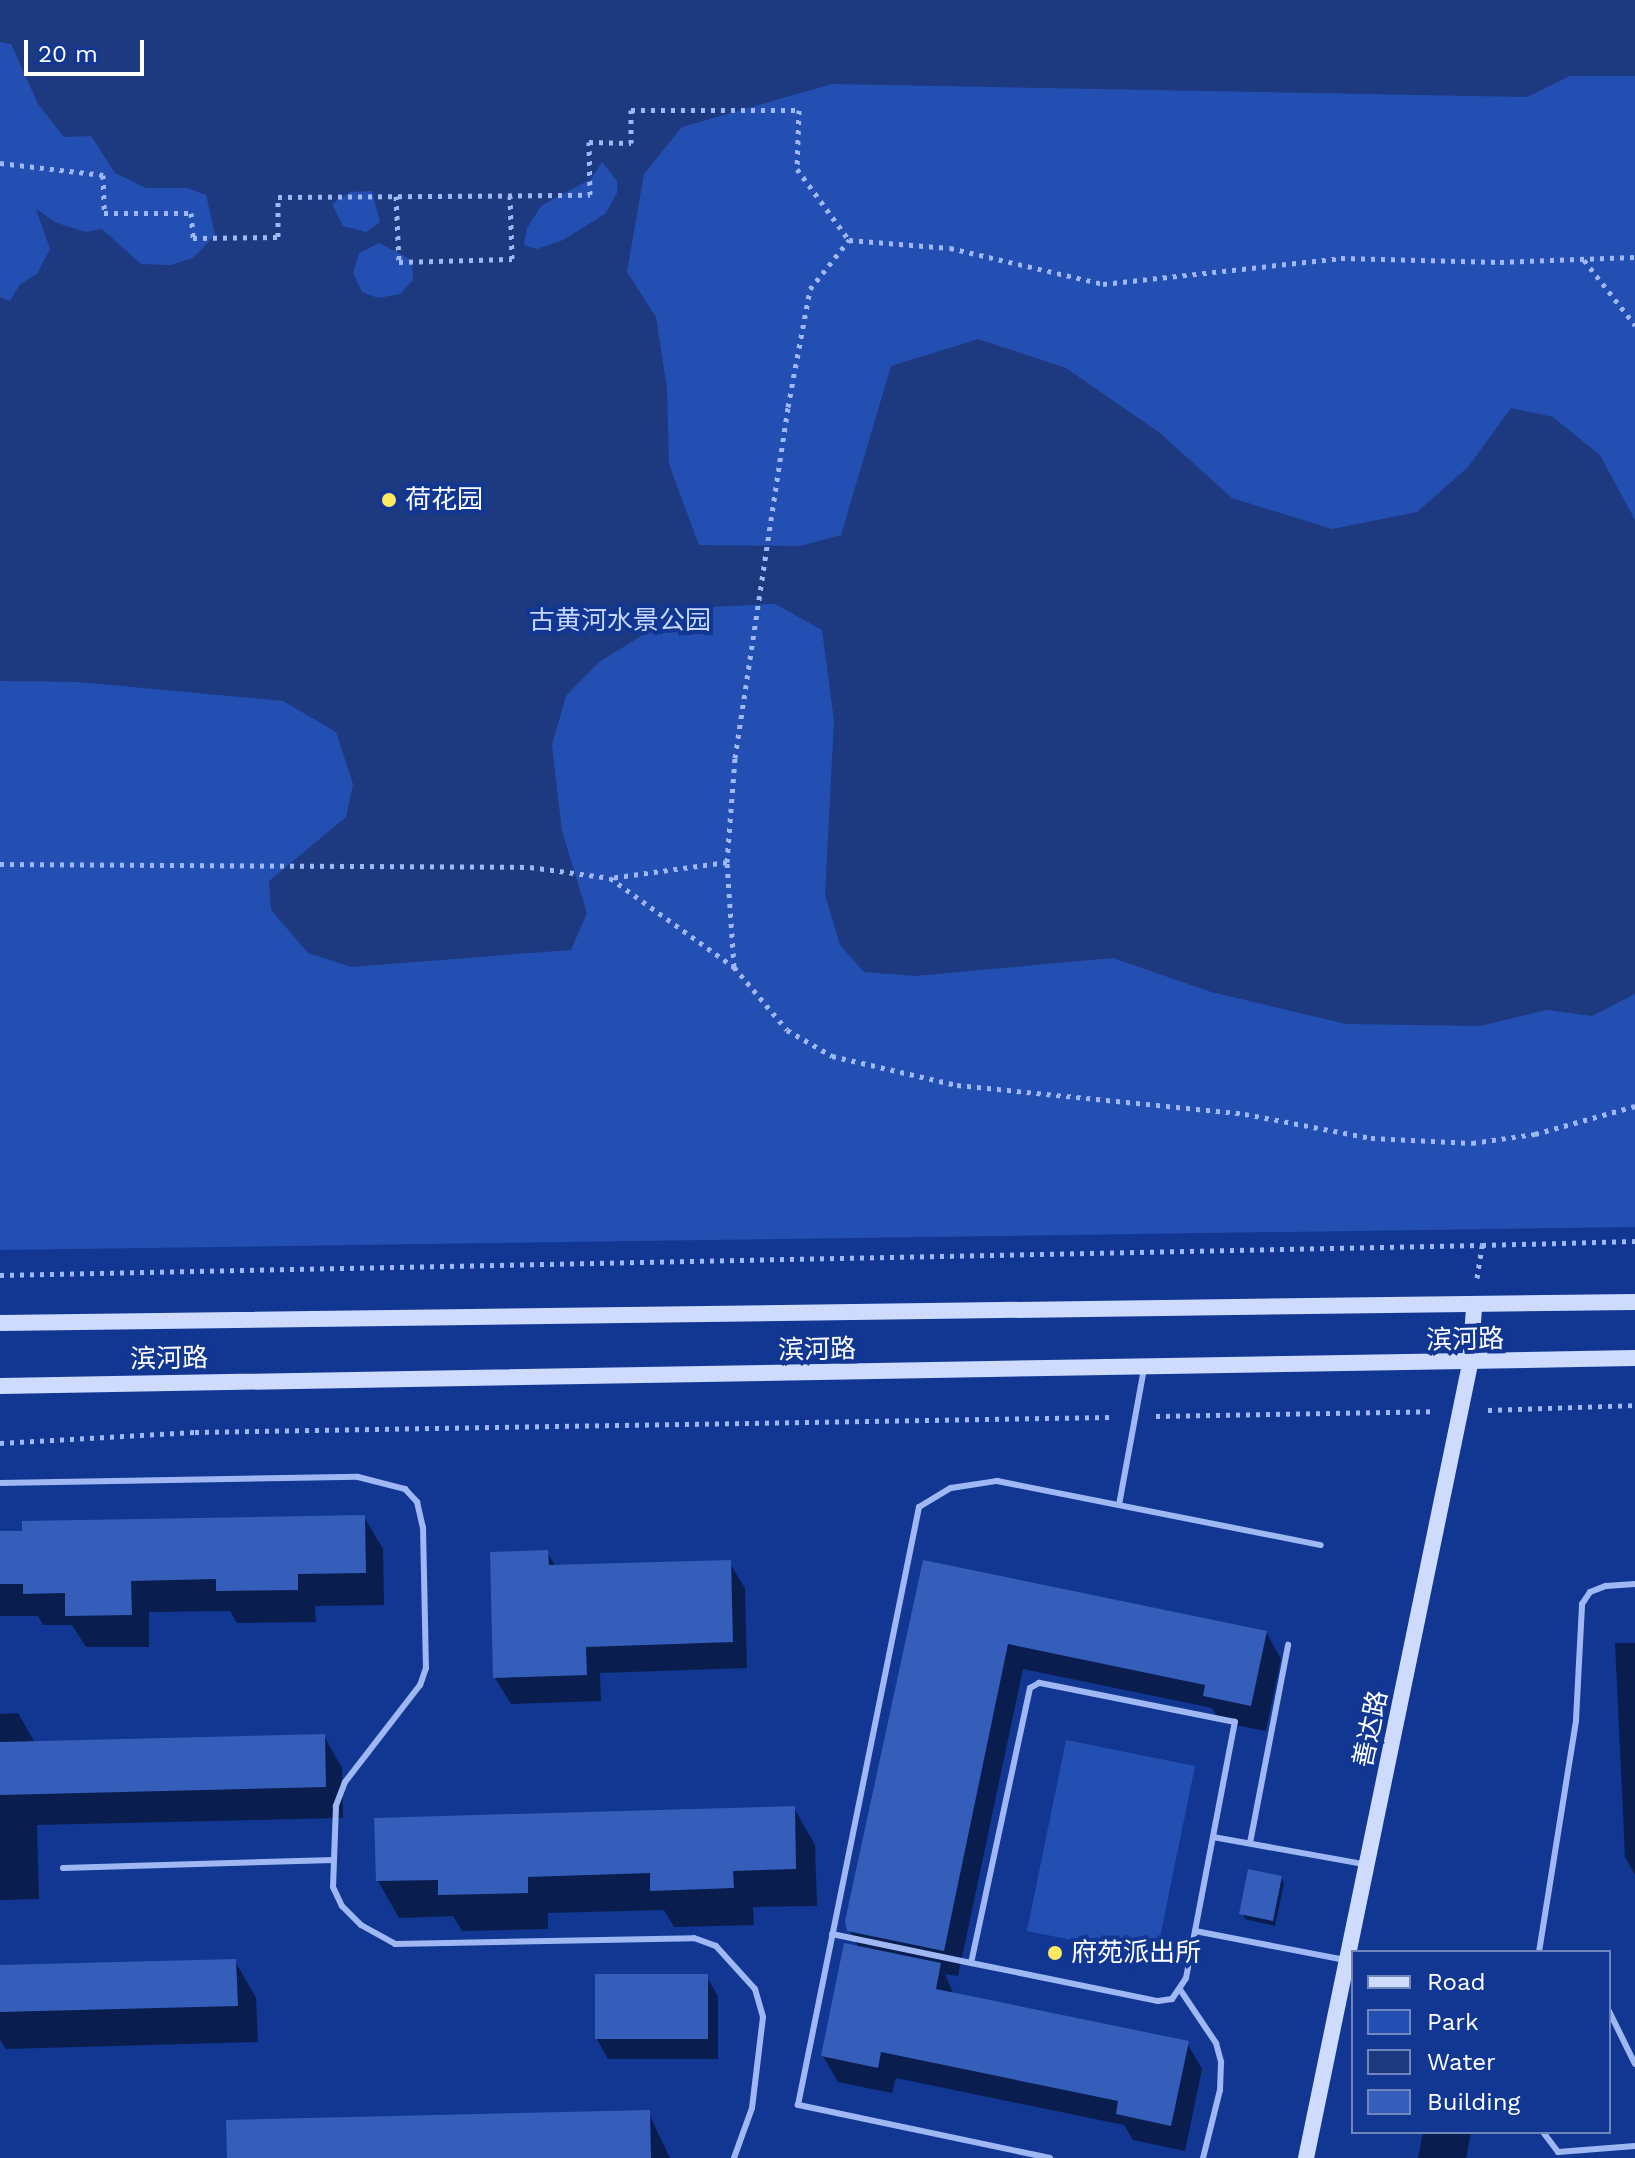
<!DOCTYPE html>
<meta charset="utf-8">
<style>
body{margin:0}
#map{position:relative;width:1635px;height:2158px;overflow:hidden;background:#113793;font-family:"Work Sans","Noto Sans SC",sans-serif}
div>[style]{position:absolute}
.green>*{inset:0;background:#234fb2}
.water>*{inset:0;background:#1d3a80}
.shadow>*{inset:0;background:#0007}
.building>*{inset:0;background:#355dba}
.path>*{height:5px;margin-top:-2.5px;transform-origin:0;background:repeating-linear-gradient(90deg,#9fb8f3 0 4px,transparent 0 10px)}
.lane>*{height:6px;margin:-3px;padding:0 3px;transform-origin:3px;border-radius:3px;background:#9fb8f3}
.secondary>*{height:16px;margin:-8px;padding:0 8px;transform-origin:8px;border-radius:8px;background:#cedbfd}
.dots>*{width:22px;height:22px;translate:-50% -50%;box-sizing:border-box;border:4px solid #113793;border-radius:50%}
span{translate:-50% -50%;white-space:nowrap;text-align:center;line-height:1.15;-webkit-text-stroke:8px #113793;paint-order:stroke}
.poi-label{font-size:26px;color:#fff}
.left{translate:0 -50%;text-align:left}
.park-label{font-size:26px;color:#c6d7fd}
.street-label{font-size:26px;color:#fff}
.legend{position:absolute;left:1351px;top:1950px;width:260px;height:184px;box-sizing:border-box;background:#113793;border:2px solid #7087be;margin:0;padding:10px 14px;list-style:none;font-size:24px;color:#fff}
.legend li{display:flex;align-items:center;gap:16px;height:40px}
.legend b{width:40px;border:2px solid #7087be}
.scale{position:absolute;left:24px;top:40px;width:120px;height:36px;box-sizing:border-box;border:4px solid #fff;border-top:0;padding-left:10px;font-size:24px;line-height:28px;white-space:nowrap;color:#fff;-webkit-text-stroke:6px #113793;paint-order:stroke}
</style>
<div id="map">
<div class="green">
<i style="clip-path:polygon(0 0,1635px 0,1635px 1227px,0 1250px)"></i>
<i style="clip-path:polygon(1066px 1740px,1195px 1766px,1156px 1957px,1027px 1931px)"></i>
</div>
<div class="water">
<i style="clip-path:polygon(evenodd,0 0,1635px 0,1635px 76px,1570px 76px,1527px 97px,832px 84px,682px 127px,644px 174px,627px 272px,656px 317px,667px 388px,669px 464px,699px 545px,800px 546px,841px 535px,891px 366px,978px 339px,1066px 368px,1160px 433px,1232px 498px,1332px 529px,1417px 512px,1468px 467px,1511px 408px,1553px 417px,1600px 455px,1635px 520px,1635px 994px,1592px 1016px,1547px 1010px,1480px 1026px,1346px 1024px,1211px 992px,1113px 958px,915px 976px,864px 972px,840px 945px,825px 895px,834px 721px,822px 630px,775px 604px,687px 608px,599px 662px,566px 696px,552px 745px,562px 831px,587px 913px,571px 950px,351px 967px,308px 953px,271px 910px,269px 881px,346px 817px,353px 784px,336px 732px,283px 701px,78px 682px,0 681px,0 297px,10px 301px,20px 284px,37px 274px,50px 249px,36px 209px,57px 223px,86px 232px,102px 229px,141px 264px,170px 265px,193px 258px,215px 235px,206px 195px,187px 188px,146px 188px,115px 173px,91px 136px,64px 137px,38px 104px,11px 44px,0 42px,0 0,602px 162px,617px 181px,617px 193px,605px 214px,563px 240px,537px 249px,524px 245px,527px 228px,542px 205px,591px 179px,602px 162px,0 0,372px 191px,380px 222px,366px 232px,343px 226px,332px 204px,350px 192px,372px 191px,0 0,379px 243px,412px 260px,413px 280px,400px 294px,378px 298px,362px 292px,353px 273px,359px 253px,379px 243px)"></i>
</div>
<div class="shadow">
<i style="clip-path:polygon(364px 1517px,383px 1549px,384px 1605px,315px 1606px,316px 1622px,237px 1623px,230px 1611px,149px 1612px,149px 1647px,86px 1647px,72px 1625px,43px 1625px,38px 1616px,0 1616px,0 1533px)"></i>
<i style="clip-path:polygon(547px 1552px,556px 1567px,729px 1562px,745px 1588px,747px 1668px,600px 1673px,601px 1701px,511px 1704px,495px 1678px)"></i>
<i style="clip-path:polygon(925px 1563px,1266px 1632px,1281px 1659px,1266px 1731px,1220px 1722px,1212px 1708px,1023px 1669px,958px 1976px,945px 1974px,954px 1995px,1187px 2043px,1202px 2069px,1185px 2151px,1133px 2140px,1124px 2125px,896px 2078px,892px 2093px,838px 2082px,823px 2056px,859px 1948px,849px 1930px)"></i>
<i style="clip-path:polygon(1615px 1643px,1635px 1643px,1635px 1875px,1625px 1857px)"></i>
<i style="clip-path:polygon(18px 1713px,35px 1743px,324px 1736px,342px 1768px,343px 1818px,37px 1825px,39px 1899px,0 1900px,0 1714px)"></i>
<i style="clip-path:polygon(794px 1808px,815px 1845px,817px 1906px,753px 1907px,754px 1925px,674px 1927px,664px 1910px,548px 1913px,548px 1929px,462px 1931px,453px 1916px,399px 1918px,378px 1881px)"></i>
<i style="clip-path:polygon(1281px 1877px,1284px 1883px,1275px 1926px,1245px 1919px,1242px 1913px)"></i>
<i style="clip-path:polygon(235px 1961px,256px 1998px,258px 2042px,6px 2049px,0 2040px,0 1967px)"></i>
<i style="clip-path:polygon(706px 1976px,718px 1996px,718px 2059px,608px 2059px,597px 2039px)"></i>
<i style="clip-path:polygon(648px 2112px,670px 2158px,229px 2158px)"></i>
<i style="clip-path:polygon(1423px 2132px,1471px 2132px,1466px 2158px,1418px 2158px)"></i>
</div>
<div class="building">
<i style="clip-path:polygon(365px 1515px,366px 1573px,298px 1574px,298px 1590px,216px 1591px,216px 1579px,131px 1581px,132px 1615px,65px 1616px,65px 1593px,23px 1594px,23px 1584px,0 1584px,0 1531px,22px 1531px,22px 1521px)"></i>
<i style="clip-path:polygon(548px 1550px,549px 1565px,731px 1560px,733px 1642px,586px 1647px,587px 1675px,493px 1678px,490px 1552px)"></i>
<i style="clip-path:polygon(923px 1560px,1267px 1631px,1251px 1706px,1203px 1696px,1205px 1685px,1008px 1644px,944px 1951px,847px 1931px,845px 1921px)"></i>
<i style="clip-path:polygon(325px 1734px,326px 1787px,0 1795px,0 1742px)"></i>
<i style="clip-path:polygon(795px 1806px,796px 1869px,733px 1871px,734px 1888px,650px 1891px,650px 1873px,528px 1877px,528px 1893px,438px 1895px,438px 1880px,376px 1881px,374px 1818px)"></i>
<i style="clip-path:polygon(1248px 1869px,1282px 1876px,1273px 1921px,1239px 1914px)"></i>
<i style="clip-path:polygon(844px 1943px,941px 1963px,936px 1989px,1189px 2041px,1171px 2126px,1116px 2114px,1118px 2101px,881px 2052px,878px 2068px,821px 2056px)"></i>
<i style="clip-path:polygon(236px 1959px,238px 2006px,0 2012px,0 1965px)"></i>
<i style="clip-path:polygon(595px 1974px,708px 1974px,708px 2039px,595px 2039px)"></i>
<i style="clip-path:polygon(650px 2110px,651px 2158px,227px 2158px,226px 2120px)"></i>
</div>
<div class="path">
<i style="left:0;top:163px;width:104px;rotate:6.6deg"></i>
<i style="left:103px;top:175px;width:38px;rotate:88deg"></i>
<i style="left:104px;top:213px;width:87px"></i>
<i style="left:191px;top:213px;width:25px;rotate:85deg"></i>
<i style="left:193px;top:238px;width:85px;rotate:-0.7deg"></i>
<i style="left:278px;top:237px;width:40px;rotate:-90deg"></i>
<i style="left:278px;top:197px;width:312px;rotate:-0.4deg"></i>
<i style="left:590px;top:195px;width:53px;rotate:-91.1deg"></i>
<i style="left:589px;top:142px;width:42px;rotate:1.4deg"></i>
<i style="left:631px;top:143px;width:33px;rotate:-90deg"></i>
<i style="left:631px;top:110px;width:168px"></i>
<i style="left:799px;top:110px;width:59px;rotate:91.9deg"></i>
<i style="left:797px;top:169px;width:88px;rotate:53.8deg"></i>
<i style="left:396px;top:196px;width:66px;rotate:87.4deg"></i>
<i style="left:399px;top:262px;width:113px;rotate:-1.5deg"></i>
<i style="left:512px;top:259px;width:63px;rotate:-91.8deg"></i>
<i style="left:849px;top:240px;width:101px;rotate:4.5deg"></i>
<i style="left:950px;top:248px;width:157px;rotate:13.2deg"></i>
<i style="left:1103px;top:284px;width:239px;rotate:-6.2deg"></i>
<i style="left:1341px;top:258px;width:159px;rotate:1.4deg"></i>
<i style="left:1500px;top:262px;width:135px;rotate:-2.1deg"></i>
<i style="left:1584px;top:260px;width:83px;rotate:51.9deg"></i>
<i style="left:727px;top:862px;width:118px;rotate:172.2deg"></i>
<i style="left:610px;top:878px;width:153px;rotate:35.7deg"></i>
<i style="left:734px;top:967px;width:105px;rotate:-93.8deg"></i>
<i style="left:727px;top:862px;width:104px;rotate:-85.6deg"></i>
<i style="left:735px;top:758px;width:355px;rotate:-81.4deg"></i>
<i style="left:788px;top:407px;width:120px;rotate:-79.4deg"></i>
<i style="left:810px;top:289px;width:63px;rotate:-51.5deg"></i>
<i style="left:0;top:864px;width:530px;rotate:0.32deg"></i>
<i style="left:530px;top:867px;width:81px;rotate:7.8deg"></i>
<i style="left:734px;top:967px;width:82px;rotate:49.9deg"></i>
<i style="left:787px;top:1030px;width:52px;rotate:30deg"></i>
<i style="left:832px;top:1056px;width:128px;rotate:13.1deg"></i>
<i style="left:957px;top:1085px;width:289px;rotate:5.7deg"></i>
<i style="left:1245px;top:1114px;width:128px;rotate:10.8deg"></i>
<i style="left:1371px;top:1138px;width:101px;rotate:2.8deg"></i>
<i style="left:1472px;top:1143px;width:64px;rotate:-8.1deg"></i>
<i style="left:1535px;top:1134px;width:104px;rotate:-15.6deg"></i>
<i style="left:0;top:1275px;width:1482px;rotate:-1.16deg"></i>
<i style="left:1477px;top:1278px;width:33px;rotate:-81deg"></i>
<i style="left:1482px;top:1245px;width:153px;rotate:-1.5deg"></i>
<i style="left:1488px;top:1410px;width:147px;rotate:-1.9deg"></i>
<i style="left:1156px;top:1416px;width:278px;rotate:-1deg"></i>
<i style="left:0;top:1443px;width:195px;rotate:-3.2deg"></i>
<i style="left:195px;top:1432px;width:919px;rotate:-0.94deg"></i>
</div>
<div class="lane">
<i style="left:0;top:1483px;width:358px;rotate:-1deg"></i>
<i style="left:358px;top:1477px;width:49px;rotate:14.3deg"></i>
<i style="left:405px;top:1489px;width:18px;rotate:47deg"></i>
<i style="left:417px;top:1502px;width:26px;rotate:77deg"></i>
<i style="left:423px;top:1527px;width:141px;rotate:88.8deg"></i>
<i style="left:426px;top:1668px;width:18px;rotate:109deg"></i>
<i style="left:420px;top:1685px;width:123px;rotate:127.7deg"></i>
<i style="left:345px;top:1782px;width:26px;rotate:111deg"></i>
<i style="left:336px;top:1806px;width:81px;rotate:92.1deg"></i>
<i style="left:333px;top:1887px;width:21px;rotate:65deg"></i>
<i style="left:342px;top:1906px;width:27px;rotate:45deg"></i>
<i style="left:361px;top:1925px;width:39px;rotate:29deg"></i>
<i style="left:395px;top:1944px;width:299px;rotate:-1.1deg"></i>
<i style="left:694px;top:1938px;width:23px;rotate:20deg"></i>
<i style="left:716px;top:1946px;width:58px;rotate:47.8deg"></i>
<i style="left:755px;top:1989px;width:29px;rotate:74deg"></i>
<i style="left:763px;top:2017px;width:92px;rotate:96.9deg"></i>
<i style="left:752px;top:2108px;width:53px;rotate:109.8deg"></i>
<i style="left:1119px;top:1505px;width:138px;rotate:-79.6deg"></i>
<i style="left:1213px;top:1837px;width:152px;rotate:10.2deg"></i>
<i style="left:1250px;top:1843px;width:202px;rotate:-79.1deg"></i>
<i style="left:63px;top:1868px;width:271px;rotate:-1.7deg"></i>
<i style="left:1195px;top:1931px;width:153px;rotate:10.9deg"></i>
<i style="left:832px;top:1934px;width:142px;rotate:11.8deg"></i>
<i style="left:971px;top:1963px;width:191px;rotate:11.5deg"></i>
<i style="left:1158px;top:2001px;width:14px;rotate:-8deg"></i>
<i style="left:1172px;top:1999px;width:25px;rotate:-56deg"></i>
<i style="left:1186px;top:1978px;width:261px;rotate:-79.2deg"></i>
<i style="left:1235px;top:1722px;width:200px;rotate:-168.7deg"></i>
<i style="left:1039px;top:1683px;width:10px;rotate:151deg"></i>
<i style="left:1030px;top:1688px;width:281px;rotate:102.1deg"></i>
<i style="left:1539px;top:1952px;width:235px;rotate:-80.9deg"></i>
<i style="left:1576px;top:1720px;width:116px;rotate:-87deg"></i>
<i style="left:1582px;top:1604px;width:14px;rotate:-56deg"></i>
<i style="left:1590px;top:1592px;width:17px;rotate:-21deg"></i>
<i style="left:1606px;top:1586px;width:29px;rotate:-4deg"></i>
<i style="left:1181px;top:1991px;width:63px;rotate:56.1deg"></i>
<i style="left:1216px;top:2043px;width:20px;rotate:75deg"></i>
<i style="left:1221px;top:2062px;width:28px;rotate:92deg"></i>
<i style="left:1220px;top:2090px;width:70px;rotate:104deg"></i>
<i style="left:1609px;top:2011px;width:59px;rotate:63.9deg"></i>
<i style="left:1543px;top:2132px;width:25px;rotate:53deg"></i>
<i style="left:1558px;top:2152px;width:77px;rotate:-4.5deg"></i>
<i style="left:1050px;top:2158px;width:258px;rotate:-168.1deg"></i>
<i style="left:798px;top:2105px;width:610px;rotate:-78.56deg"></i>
<i style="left:919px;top:1507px;width:37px;rotate:-31deg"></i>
<i style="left:951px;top:1488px;width:47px;rotate:-8.7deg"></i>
<i style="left:997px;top:1481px;width:330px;rotate:11.2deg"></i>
</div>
<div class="secondary">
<i style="left:0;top:1323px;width:1635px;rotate:-0.74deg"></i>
<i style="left:0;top:1386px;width:1635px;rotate:-0.98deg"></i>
<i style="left:1306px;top:2158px;width:811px;rotate:-78.33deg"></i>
<i style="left:1470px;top:1364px;width:56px;rotate:-85.9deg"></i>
</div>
<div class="dots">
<i style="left:389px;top:500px;background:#ffe960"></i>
<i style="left:1055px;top:1953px;background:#ffe960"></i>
</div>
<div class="poi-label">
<span class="left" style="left:405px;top:500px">荷花园</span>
<span class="left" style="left:1071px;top:1953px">府苑派出所</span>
</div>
<div class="park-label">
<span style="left:620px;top:621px">古黄河水景公园</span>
</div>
<div class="street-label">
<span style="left:1465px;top:1340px;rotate:-1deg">滨河路</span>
<span style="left:817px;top:1350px;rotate:-1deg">滨河路</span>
<span style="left:169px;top:1359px;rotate:-1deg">滨河路</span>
<span style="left:1371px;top:1729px;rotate:-78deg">善达路</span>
</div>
<ul class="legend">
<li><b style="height:10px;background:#cedbfd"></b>Road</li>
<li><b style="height:22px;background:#234fb2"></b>Park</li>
<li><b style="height:22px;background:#1d3a80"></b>Water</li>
<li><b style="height:22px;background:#355dba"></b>Building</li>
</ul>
<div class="scale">20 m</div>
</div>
